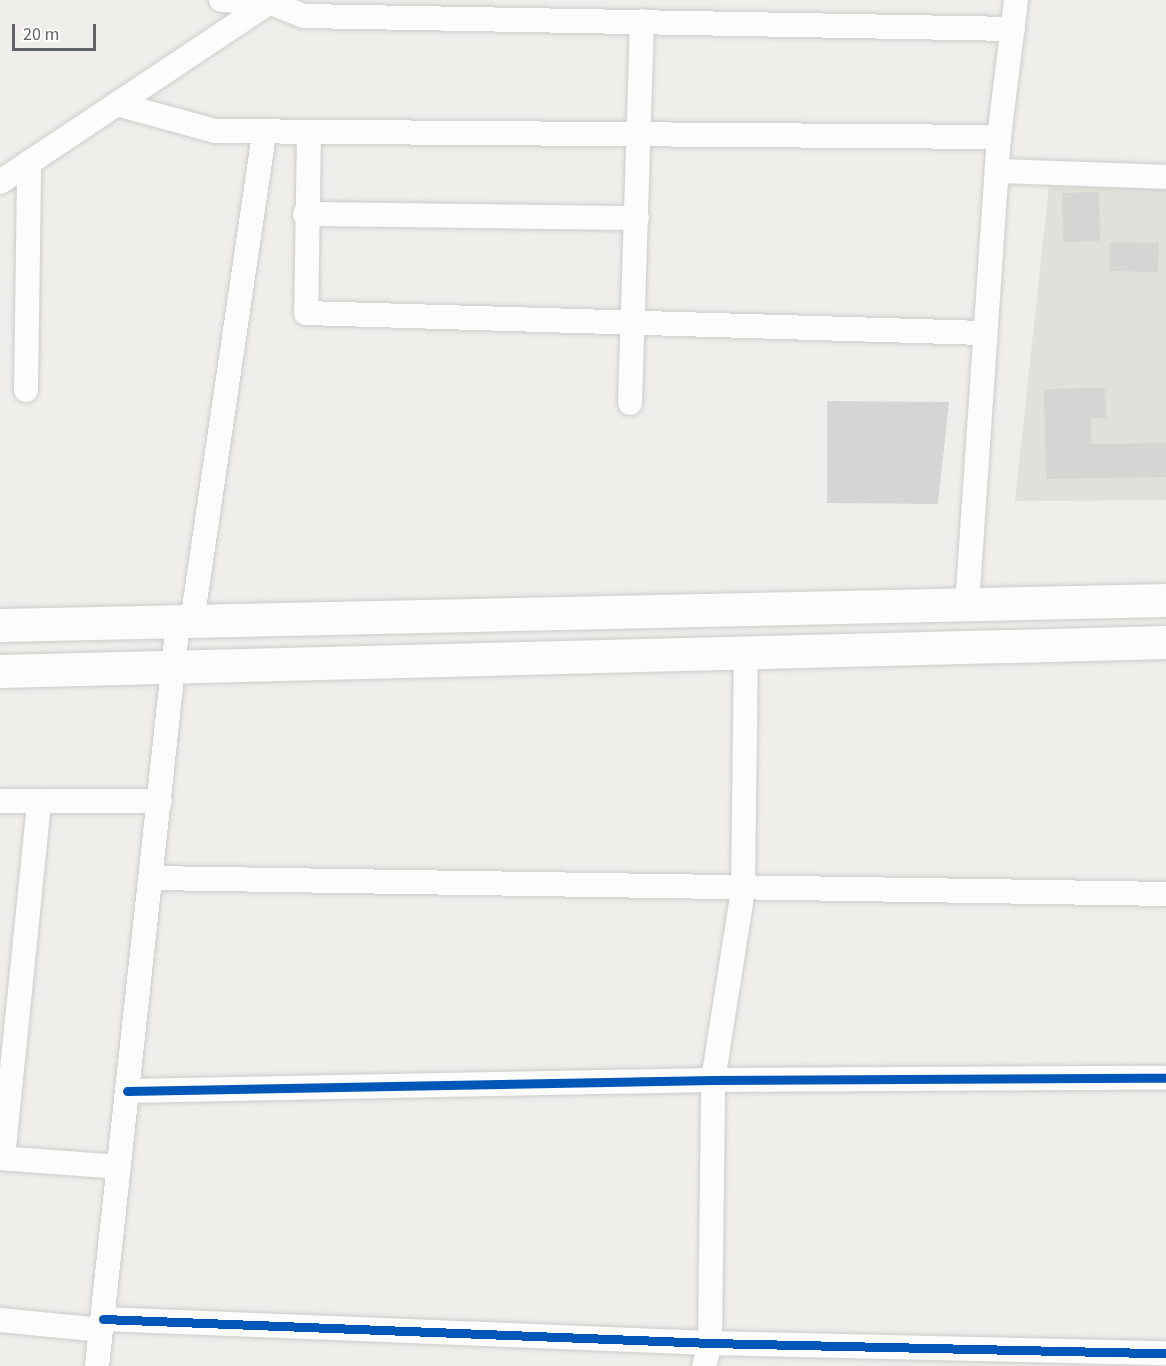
<!DOCTYPE html>
<style>
body{margin:0}
#map{position:relative;width:1166px;height:1366px;overflow:hidden;background:#efeeea;font-family:"Source Sans 3",sans-serif}
div>[style]{position:absolute}
.education>*{inset:0;background:#e2e0da}
.building>*{inset:0;background:#d6d5d3}
.roads{filter:drop-shadow(0 0 2px #cbcccc) drop-shadow(0 0 2px #cbcccc)}
.street>*{height:24px;margin:-12px;padding:0 12px;transform-origin:12px;border-radius:12px;background:#fdfcfc}
.secondary>*{height:33px;margin:-16.5px;padding:0 16.5px;transform-origin:16.5px;border-radius:16.5px;background:#fdfcfc}
.cycleway>*{height:9px;margin:-4.5px;padding:0 4.5px;transform-origin:4.5px;border-radius:4.5px;background:#0057b8}
span{translate:-50% -50%;white-space:nowrap;text-align:center;line-height:1.15;-webkit-text-stroke:6px #fff;paint-order:stroke}
.scale{position:absolute;left:12px;top:24px;width:84px;height:27px;box-sizing:border-box;border:3px solid #5f6368;border-top:0;padding-left:8px;font-size:18px;line-height:21px;white-space:nowrap;color:#5f6368;-webkit-text-stroke:4px #fff;paint-order:stroke}
</style>
<div id="map">
<div class="education">
<i style="clip-path:polygon(1049px 186px,1166px 190px,1166px 500px,1015px 501px)"></i>
</div>
<div class="building">
<i style="clip-path:polygon(1099px 192px,1100px 241px,1063px 242px,1062px 193px)"></i>
<i style="clip-path:polygon(1110px 242px,1159px 243px,1158px 272px,1109px 271px)"></i>
<i style="clip-path:polygon(1105px 388px,1106px 418px,1091px 418px,1091px 444px,1166px 443px,1166px 477px,1046px 479px,1044px 389px)"></i>
<i style="clip-path:polygon(827px 401px,949px 402px,938px 504px,827px 503px)"></i>
</div>
<div class="roads">
<div class="street">
<i style="left:221px;top:0;width:48px;rotate:2.4deg"></i>
<i style="left:269px;top:2px;width:38px;rotate:22deg"></i>
<i style="left:304px;top:16px;width:709px;rotate:1.05deg"></i>
<i style="left:117px;top:104px;width:102px;rotate:15.4deg"></i>
<i style="left:215px;top:131px;width:784px;rotate:0.44deg"></i>
<i style="left:309px;top:132px;width:181px;rotate:90.9deg"></i>
<i style="left:306px;top:313px;width:679px;rotate:1.69deg"></i>
<i style="left:997px;top:171px;width:169px;rotate:2deg"></i>
<i style="left:0;top:182px;width:328px;rotate:-33.7deg"></i>
<i style="left:305px;top:214px;width:332px;rotate:0.7deg"></i>
<i style="left:26px;top:390px;width:228px;rotate:-89.2deg"></i>
<i style="left:630px;top:403px;width:382px;rotate:-88.2deg"></i>
<i style="left:967px;top:605px;width:469px;rotate:-86.1deg"></i>
<i style="left:999px;top:137px;width:138px;rotate:-82.9deg"></i>
<i style="left:192px;top:622px;width:495px;rotate:-81.6deg"></i>
<i style="left:0;top:801px;width:160px"></i>
<i style="left:151px;top:878px;width:1015px;rotate:0.9deg"></i>
<i style="left:127px;top:1091px;width:586px;rotate:-1.08deg"></i>
<i style="left:713px;top:1080px;width:453px;rotate:-0.3deg"></i>
<i style="left:0;top:1158px;width:119px;rotate:4.3deg"></i>
<i style="left:3px;top:1158px;width:357px;rotate:-84.2deg"></i>
<i style="left:103px;top:1319px;width:607px;rotate:2.26deg"></i>
<i style="left:710px;top:1343px;width:456px;rotate:1.3deg"></i>
<i style="left:0;top:1320px;width:102px;rotate:5.6deg"></i>
<i style="left:97px;top:1366px;width:747px;rotate:-83.78deg"></i>
<i style="left:704px;top:1366px;width:24px;rotate:-75deg"></i>
<i style="left:710px;top:1343px;width:263px;rotate:-89.3deg"></i>
<i style="left:713px;top:1080px;width:192px;rotate:-81deg"></i>
<i style="left:743px;top:890px;width:238px;rotate:-89.3deg"></i>
</div>
<div class="secondary">
<i style="left:0;top:625px;width:1166px;rotate:-1.23deg"></i>
<i style="left:0;top:671px;width:1166px;rotate:-1.42deg"></i>
</div>
</div>
<div class="cycleway">
<i style="left:127px;top:1091px;width:586px;rotate:-1.08deg"></i>
<i style="left:713px;top:1080px;width:453px;rotate:-0.3deg"></i>
<i style="left:103px;top:1319px;width:607px;rotate:2.26deg"></i>
<i style="left:710px;top:1343px;width:456px;rotate:1.3deg"></i>
</div>
<div class="scale">20 m</div>
</div>
